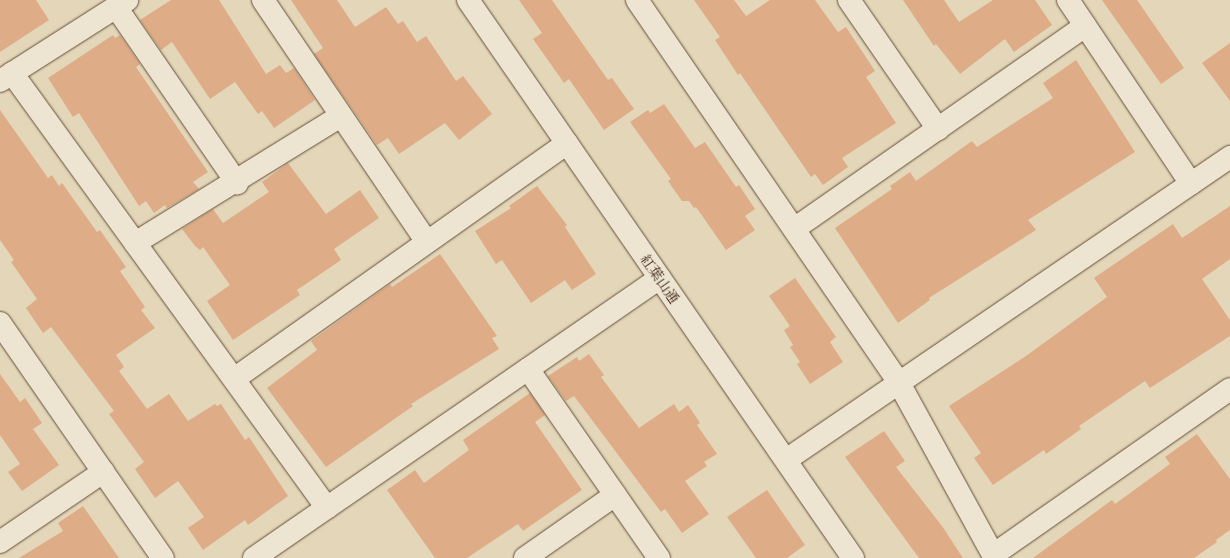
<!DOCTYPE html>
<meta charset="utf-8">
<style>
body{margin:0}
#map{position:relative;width:1230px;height:558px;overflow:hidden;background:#e4d7b9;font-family:"Libre Caslon Text","Noto Serif JP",serif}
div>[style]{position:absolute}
.building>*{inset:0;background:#deac86}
.roads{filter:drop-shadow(0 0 1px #654e39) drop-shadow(0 0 1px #654e39)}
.minor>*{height:22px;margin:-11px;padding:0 11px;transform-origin:11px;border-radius:11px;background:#ede5d2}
span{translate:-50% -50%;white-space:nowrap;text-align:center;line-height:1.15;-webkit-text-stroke:3px #ede5d2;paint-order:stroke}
.street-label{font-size:14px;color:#3b210e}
</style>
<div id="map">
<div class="building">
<i style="clip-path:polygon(0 0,36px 0,49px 20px,0 52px)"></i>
<i style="clip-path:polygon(171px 0,219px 0,266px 74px,280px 65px,286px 73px,294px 68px,315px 100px,274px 128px,262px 111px,258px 114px,235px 82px,210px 99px,172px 42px,161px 50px,140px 20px)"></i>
<i style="clip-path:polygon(291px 0,337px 0,355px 27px,386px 7px,398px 24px,403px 21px,417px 42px,426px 36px,456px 81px,463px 76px,492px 114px,459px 140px,445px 123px,399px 154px,388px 138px,377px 145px,314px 54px,323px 48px)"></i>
<i style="clip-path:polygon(519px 0,552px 0,608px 80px,612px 78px,634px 109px,604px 130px,569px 79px,564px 83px,533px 39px,542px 33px)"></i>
<i style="clip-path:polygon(694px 0,734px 0,746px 16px,770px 0,815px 0,838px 32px,846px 27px,875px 71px,866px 77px,896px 123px,842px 158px,848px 167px,823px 185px,815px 174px,811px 177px,740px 73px,738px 75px,715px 40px,720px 37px)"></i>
<i style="clip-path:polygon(903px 0,944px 0,959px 22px,993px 0,1035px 0,1052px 25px,1014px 52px,1005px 39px,960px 74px,936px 44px,934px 46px)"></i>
<i style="clip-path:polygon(1102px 0,1137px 0,1184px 68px,1161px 84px)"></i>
<i style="clip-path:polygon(113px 35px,115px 38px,120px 35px,140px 64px,136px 67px,208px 172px,193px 182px,199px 189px,167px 208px,165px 205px,154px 213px,146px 201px,139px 206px,79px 113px,73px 117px,48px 78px)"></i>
<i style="clip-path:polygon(1230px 43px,1230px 101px,1202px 63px)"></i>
<i style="clip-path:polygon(1076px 60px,1135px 152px,1028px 220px,1036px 230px,929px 298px,930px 300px,898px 323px,835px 228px,892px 189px,890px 186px,910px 172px,916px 181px,972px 141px,977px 147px,1053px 98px,1043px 83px)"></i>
<i style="clip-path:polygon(664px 104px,695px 148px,705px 142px,736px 187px,739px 185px,755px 209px,745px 216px,755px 230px,726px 250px,696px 207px,694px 208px,689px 201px,682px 201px,668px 181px,671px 179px,630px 122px,648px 110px,650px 113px)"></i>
<i style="clip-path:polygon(0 110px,48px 178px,52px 175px,59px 186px,62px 183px,97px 232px,100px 230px,126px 267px,120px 271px,145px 307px,141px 310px,155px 328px,116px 355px,124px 367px,119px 371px,147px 409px,169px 394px,188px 421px,215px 404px,217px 406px,221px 404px,245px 440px,249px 437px,288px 496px,248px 525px,245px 520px,203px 550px,188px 528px,204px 517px,178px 481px,155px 498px,135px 469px,144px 462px,109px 414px,114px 411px,51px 327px,43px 333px,26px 308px,37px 299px,11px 262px,14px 260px,0 240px)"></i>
<i style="clip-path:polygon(288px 163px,326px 214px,360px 190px,379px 218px,334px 249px,341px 260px,297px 290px,300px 295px,233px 340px,207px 301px,230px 285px,203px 247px,200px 250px,195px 246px,182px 229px,213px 209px,223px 223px,269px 192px,262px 182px)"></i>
<i style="clip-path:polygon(537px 186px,567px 225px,565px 227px,596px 274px,572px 290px,565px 280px,531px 303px,502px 260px,496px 264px,475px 231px,511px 208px,509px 206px)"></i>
<i style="clip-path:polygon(1230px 206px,1230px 259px,1202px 279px,1230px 320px,1230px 336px,1150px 388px,1145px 381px,1079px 426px,1081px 429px,1046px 454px,1044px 450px,993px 485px,974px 458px,981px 453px,949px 406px,1026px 356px,1107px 297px,1094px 278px,1173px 224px,1182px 238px)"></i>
<i style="clip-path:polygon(440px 254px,497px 336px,492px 338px,499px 349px,411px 404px,413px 406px,326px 467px,267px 388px,317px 350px,311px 341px,390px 284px,392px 287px)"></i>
<i style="clip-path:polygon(795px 278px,836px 337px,830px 342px,843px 362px,810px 384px,797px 364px,800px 362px,790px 347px,793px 345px,784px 330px,790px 326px,769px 296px)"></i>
<i style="clip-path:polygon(589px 354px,604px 375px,601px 377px,639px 428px,674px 404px,679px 412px,688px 405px,700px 423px,697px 425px,717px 454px,704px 462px,707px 466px,685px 481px,709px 514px,682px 533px,665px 509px,661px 512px,574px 396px,566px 401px,548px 376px,577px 357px,579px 361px)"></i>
<i style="clip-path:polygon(0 374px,20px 402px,25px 398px,42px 423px,33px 429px,59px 465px,22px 491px,8px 472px,20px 464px,0 435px)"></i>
<i style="clip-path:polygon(530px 393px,545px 415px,535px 422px,582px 490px,523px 531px,518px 524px,467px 558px,435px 558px,387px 490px,415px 470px,424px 483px,469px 450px,463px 440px)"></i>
<i style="clip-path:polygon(884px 431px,905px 461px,896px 467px,942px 526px,963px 558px,919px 558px,845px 457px)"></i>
<i style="clip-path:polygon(1197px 434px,1230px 479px,1230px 530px,1216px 540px,1217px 542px,1194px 558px,1033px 558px,1112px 500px,1115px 504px,1170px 464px,1165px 457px)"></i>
<i style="clip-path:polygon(767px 490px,805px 545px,787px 558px,756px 558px,727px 517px)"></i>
<i style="clip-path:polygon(83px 506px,119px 558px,19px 558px,63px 531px,58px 523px)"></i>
</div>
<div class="roads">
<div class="minor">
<i style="left:263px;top:0;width:291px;rotate:55.9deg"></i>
<i style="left:468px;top:0;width:678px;rotate:55.4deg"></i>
<i style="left:637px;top:0;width:464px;rotate:55.6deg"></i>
<i style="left:899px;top:383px;width:200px;rotate:61.3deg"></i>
<i style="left:849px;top:0;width:157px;rotate:55.4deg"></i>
<i style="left:1068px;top:0;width:221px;rotate:56.2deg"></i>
<i style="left:116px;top:7px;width:214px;rotate:55.5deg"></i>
<i style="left:12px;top:73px;width:537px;rotate:54.09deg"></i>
<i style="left:0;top:81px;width:151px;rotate:-32.5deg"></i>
<i style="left:794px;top:229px;width:355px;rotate:-34.9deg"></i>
<i style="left:135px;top:243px;width:242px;rotate:-31.7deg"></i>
<i style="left:0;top:323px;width:286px;rotate:55.3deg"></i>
<i style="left:528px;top:369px;width:230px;rotate:55.3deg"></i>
<i style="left:234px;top:379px;width:408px;rotate:-35.3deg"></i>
<i style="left:786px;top:460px;width:538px;rotate:-34.31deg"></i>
<i style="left:0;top:542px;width:125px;rotate:-34.2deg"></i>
<i style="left:993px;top:555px;width:289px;rotate:-35deg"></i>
<i style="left:254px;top:558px;width:493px;rotate:-34.6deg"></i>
<i style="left:525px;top:558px;width:110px;rotate:-35deg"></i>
</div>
</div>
<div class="street-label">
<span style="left:660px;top:279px;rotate:55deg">紅葉山通</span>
</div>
</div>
